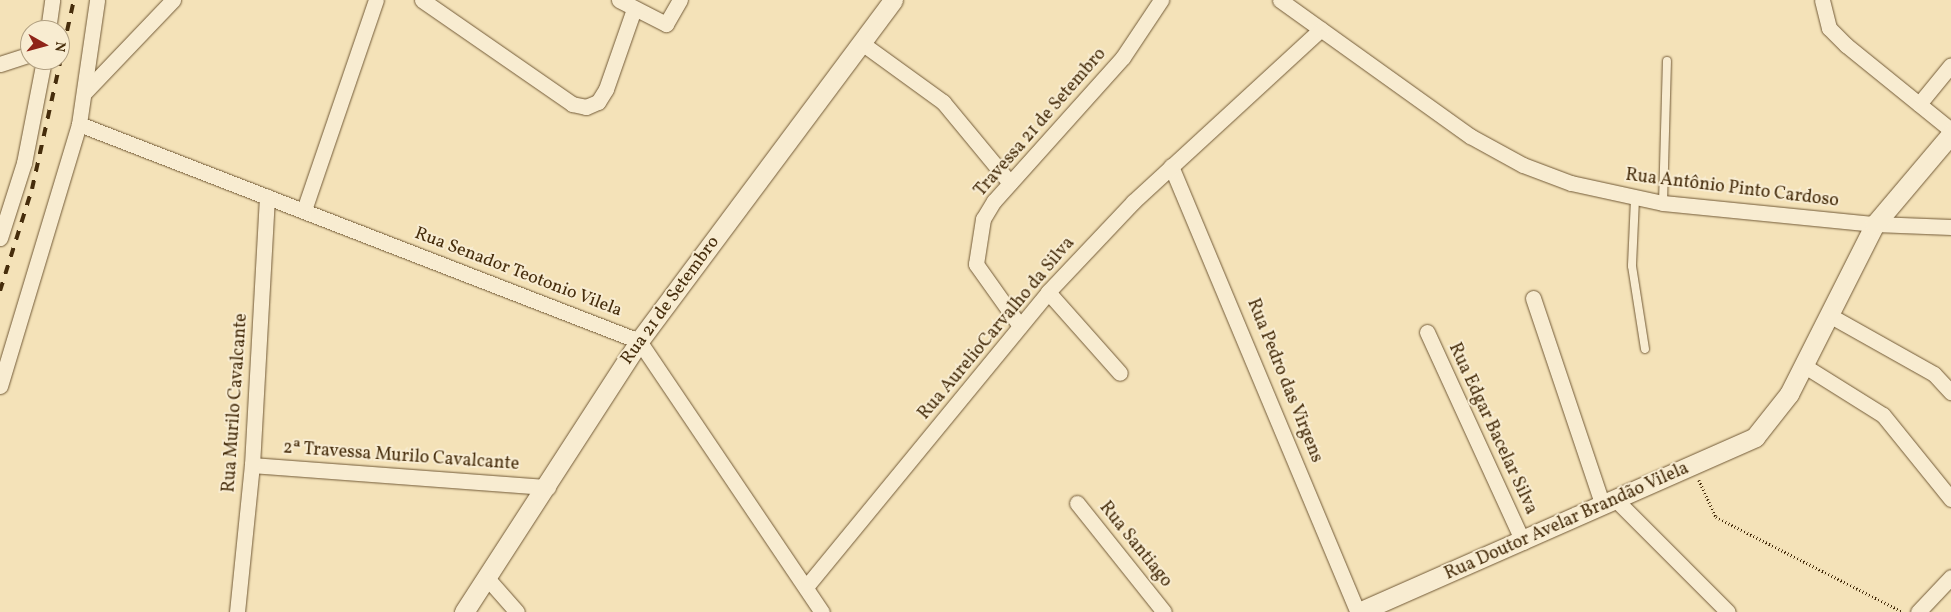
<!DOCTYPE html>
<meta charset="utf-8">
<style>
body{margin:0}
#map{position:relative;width:1951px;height:612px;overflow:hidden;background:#f4e2b8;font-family:Vollkorn,serif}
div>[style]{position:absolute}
.path>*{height:2.5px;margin-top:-1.25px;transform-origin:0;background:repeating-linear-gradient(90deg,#462d0c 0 1px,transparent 0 3.5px)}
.roads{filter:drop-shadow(0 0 1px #725a37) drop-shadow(0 0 1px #725a37)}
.service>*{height:8px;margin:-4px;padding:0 4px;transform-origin:4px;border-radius:4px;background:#f8ecd1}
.minor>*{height:15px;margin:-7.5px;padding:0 7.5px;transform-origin:7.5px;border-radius:7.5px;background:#f8ecd1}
.tertiary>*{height:19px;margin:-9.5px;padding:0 9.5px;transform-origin:9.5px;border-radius:9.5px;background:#f8ecd1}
.rail>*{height:4px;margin-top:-2px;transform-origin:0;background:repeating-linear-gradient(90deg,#462d0c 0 9px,transparent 0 18px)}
span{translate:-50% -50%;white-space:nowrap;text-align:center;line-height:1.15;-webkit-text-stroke:4px #f8ecd1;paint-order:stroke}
.street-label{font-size:18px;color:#462d0c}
.north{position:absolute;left:20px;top:20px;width:50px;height:50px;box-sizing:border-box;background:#f8ecd1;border:1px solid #b1a082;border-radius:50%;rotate:97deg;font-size:14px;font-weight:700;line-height:20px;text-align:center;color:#462d0c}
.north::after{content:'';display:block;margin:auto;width:18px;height:22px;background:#8f2418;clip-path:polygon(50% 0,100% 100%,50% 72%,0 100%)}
</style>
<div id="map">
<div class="path">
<i style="left:1699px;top:480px;width:41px;rotate:65.3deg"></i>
<i style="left:1716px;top:517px;width:210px;rotate:26.9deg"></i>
</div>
<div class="roads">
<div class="service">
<i style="left:1635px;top:199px;width:67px;rotate:92.6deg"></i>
<i style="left:1632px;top:266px;width:84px;rotate:81.1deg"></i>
<i style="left:1663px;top:203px;width:142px;rotate:-88.4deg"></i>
</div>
<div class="minor">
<i style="left:422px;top:0;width:183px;rotate:34.7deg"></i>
<i style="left:572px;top:104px;width:14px;rotate:12deg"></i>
<i style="left:586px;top:107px;width:13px;rotate:-23deg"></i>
<i style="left:598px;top:102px;width:15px;rotate:-58deg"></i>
<i style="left:606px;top:89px;width:85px;rotate:-70.7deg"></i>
<i style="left:619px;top:0;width:53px;rotate:27.1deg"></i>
<i style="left:666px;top:24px;width:28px;rotate:-60deg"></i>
<i style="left:1280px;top:0;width:234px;rotate:35.6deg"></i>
<i style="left:1470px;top:136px;width:60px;rotate:28.7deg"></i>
<i style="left:1523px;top:165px;width:51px;rotate:20.6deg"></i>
<i style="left:1571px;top:183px;width:94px;rotate:12.3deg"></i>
<i style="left:1663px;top:203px;width:213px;rotate:5.7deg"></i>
<i style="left:1875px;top:224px;width:76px;rotate:2.3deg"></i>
<i style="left:1822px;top:0;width:29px;rotate:76deg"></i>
<i style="left:1829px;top:28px;width:24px;rotate:45deg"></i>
<i style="left:1846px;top:45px;width:135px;rotate:39deg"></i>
<i style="left:48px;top:30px;width:30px;rotate:-82deg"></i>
<i style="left:863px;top:44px;width:99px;rotate:35.9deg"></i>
<i style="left:943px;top:102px;width:105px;rotate:50.4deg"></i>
<i style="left:0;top:64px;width:32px;rotate:-18deg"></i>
<i style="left:84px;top:93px;width:129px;rotate:-46.3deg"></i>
<i style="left:1919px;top:104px;width:50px;rotate:-50.6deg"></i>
<i style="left:79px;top:124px;width:601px;rotate:21.18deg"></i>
<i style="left:639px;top:341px;width:327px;rotate:56deg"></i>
<i style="left:1171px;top:166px;width:484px;rotate:67.3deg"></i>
<i style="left:304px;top:210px;width:222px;rotate:-71.1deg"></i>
<i style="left:0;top:238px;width:79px;rotate:-72.3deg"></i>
<i style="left:24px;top:163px;width:105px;rotate:-79deg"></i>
<i style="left:1048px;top:292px;width:108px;rotate:48.4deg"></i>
<i style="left:1533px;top:298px;width:219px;rotate:71.4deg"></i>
<i style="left:1829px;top:315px;width:120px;rotate:29.3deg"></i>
<i style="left:1934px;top:374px;width:25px;rotate:47deg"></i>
<i style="left:1020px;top:326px;width:76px;rotate:-125.4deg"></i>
<i style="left:976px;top:264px;width:46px;rotate:-81.2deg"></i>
<i style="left:983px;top:219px;width:21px;rotate:-59deg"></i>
<i style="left:994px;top:201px;width:193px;rotate:-48.1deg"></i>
<i style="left:1123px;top:57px;width:69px;rotate:-56.3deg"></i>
<i style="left:1427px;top:332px;width:231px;rotate:65.4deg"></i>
<i style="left:1803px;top:365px;width:94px;rotate:32deg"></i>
<i style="left:1883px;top:415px;width:108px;rotate:51deg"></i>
<i style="left:0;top:386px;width:274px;rotate:-73.2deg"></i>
<i style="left:79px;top:124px;width:125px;rotate:-81.7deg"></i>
<i style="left:252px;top:465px;width:297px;rotate:4.3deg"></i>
<i style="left:1616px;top:500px;width:158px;rotate:45deg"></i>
<i style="left:1077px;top:503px;width:139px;rotate:51.4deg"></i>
<i style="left:487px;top:578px;width:45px;rotate:48.6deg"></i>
<i style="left:806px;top:587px;width:382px;rotate:-50.6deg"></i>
<i style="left:1048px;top:292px;width:124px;rotate:-46.6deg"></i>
<i style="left:1133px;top:202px;width:255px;rotate:-42.6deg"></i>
<i style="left:237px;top:612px;width:148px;rotate:-84.2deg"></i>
<i style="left:252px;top:465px;width:269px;rotate:-86.8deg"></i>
<i style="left:1918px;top:612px;width:48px;rotate:-46.7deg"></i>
</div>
<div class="tertiary">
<i style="left:464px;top:612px;width:323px;rotate:-57.1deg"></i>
<i style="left:639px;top:341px;width:425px;rotate:-53.3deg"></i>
<i style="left:1359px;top:612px;width:433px;rotate:-23.8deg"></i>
<i style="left:1755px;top:437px;width:55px;rotate:-51.7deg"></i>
<i style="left:1789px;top:394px;width:191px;rotate:-63.2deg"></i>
<i style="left:1875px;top:224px;width:118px;rotate:-49.8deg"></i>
</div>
</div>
<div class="rail">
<i style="left:0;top:291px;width:107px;rotate:-72.6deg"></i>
<i style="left:32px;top:189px;width:194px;rotate:-77.5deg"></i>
</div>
<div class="street-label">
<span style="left:1041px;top:123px;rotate:-49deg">Travessa 21 de Setembro</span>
<span style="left:1732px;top:189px;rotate:7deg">Rua Antônio Pinto Cardoso</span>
<span style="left:518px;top:273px;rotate:21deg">Rua Senador Teotonio Vilela</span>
<span style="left:671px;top:301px;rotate:-54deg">Rua 21 de Setembro</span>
<span style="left:997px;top:329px;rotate:-50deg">Rua AurelioCarvalho da Silva</span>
<span style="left:1284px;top:381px;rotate:68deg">Rua Pedro das Virgens</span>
<span style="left:236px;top:403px;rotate:-86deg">Rua Murilo Cavalcante</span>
<span style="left:1492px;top:429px;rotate:65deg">Rua Edgar Bacelar Silva</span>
<span style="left:401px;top:457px;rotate:4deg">2ª Travessa Murilo Cavalcante</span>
<span style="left:1567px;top:522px;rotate:-24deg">Rua Doutor Avelar Brandão Vilela</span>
<span style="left:1135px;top:545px;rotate:51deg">Rua Santiago</span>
</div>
<div class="north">N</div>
</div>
